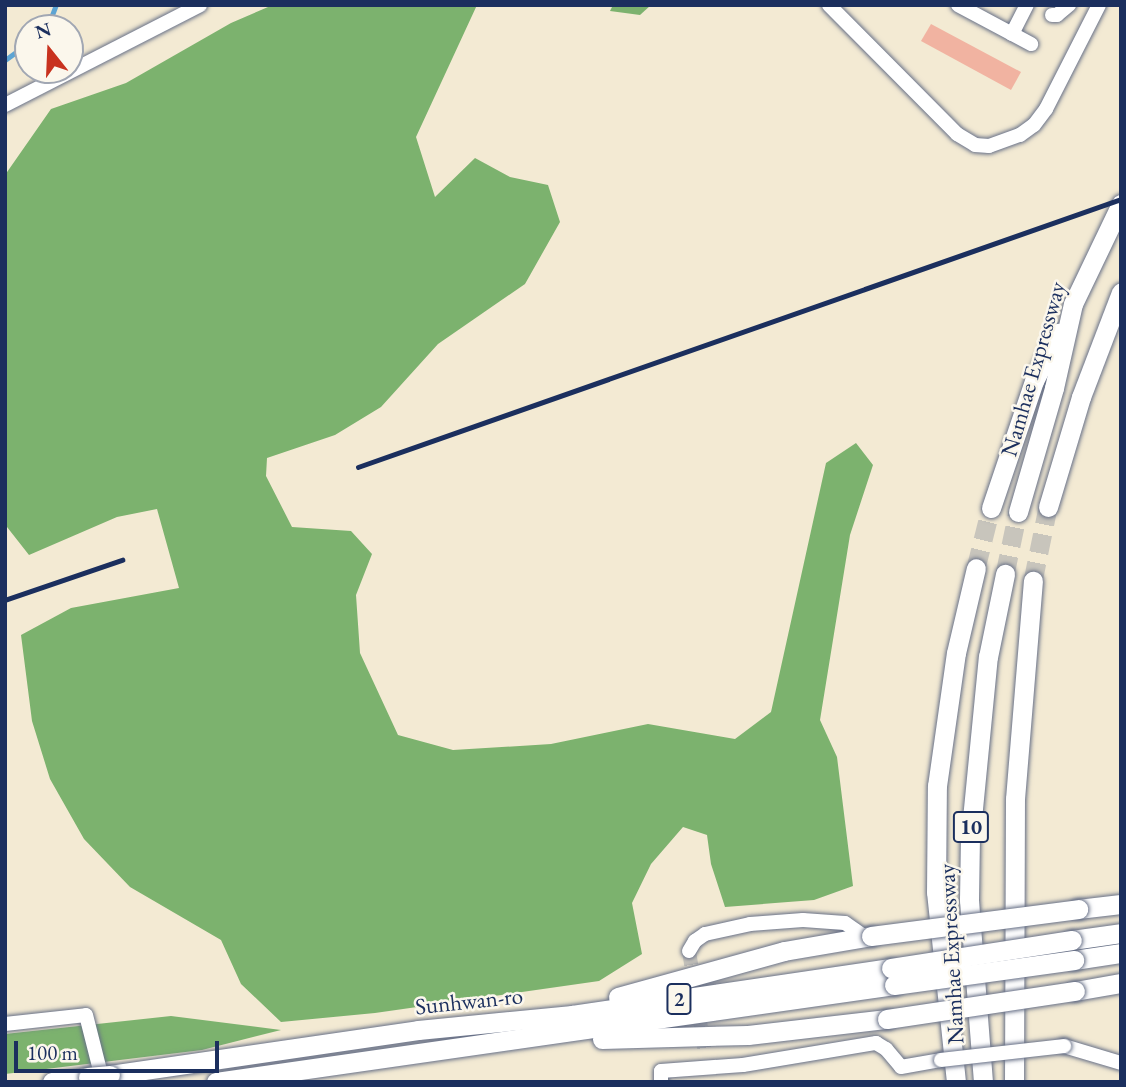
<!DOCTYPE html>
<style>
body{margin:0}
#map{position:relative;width:1126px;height:1087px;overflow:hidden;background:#f3ead3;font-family:"EB Garamond",serif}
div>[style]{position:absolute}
.forest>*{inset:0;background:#7cb26e}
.stream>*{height:4.5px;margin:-2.25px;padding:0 2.25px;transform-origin:2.25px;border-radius:2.25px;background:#5da4d3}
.building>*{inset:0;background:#f1b3a1}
.minor-tunnel>*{height:14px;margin-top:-7px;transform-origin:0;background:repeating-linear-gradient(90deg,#c8c5bc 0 14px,transparent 0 21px)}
.highway-tunnel>*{height:19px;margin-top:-9.5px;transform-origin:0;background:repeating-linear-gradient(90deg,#c8c5bc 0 19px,transparent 0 29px)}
.roads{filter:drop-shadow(0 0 2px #677087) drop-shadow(0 0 2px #677087)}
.minor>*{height:14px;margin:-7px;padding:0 7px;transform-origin:7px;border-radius:7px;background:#fff}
.highway>*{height:19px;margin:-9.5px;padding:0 9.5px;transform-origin:9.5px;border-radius:9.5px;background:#fff}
.rail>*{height:4.5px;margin:-2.25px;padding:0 2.25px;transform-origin:2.25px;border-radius:2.25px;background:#1b2f5e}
.bridges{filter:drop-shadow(0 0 2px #677087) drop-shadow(0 0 2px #677087)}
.minor-bridge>*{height:14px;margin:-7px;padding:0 7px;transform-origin:7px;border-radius:7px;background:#fff}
.highway-bridge>*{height:19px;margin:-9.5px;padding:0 9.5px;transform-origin:9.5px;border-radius:9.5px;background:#fff}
span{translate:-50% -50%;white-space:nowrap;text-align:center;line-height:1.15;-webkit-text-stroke:5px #fbf7ec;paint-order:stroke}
.shield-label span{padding:2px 5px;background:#fbf7ec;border:2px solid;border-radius:5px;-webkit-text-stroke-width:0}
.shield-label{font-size:21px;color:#1b2f5e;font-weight:700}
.street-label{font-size:23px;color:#1b2f5e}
.frame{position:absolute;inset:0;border:7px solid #1b2f5e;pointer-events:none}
.north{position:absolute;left:14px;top:14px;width:70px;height:70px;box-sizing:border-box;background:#fbf7ec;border:2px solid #a1a7b3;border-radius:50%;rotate:342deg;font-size:19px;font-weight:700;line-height:28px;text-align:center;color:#1b2f5e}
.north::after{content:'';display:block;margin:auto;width:24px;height:32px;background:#c8321e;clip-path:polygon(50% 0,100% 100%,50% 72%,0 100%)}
.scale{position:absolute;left:14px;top:1041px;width:205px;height:32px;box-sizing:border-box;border:4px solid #1b2f5e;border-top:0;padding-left:9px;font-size:21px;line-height:24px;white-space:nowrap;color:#1b2f5e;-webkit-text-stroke:5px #fbf7ec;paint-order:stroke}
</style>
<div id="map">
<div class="forest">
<i style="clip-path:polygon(319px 5px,477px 5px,416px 137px,435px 197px,475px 158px,510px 177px,548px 185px,560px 222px,525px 284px,438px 344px,381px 407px,335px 435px,267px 458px,266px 476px,292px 527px,351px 531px,372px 554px,356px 595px,360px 653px,398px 735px,453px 750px,551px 744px,648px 724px,735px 739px,771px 712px,826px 463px,856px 443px,873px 465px,850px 535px,820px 720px,837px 757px,853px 886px,814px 900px,725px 907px,711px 864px,707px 835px,683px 827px,651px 864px,632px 903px,642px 954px,599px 981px,375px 1013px,281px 1022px,241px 984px,221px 940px,130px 887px,84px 839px,50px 779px,32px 721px,21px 635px,71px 608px,179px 588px,157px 509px,117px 517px,29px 555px,7px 527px,5px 175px,51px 109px,126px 83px,231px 23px,268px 7px)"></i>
<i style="clip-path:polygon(613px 5px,651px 5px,640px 15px,610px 11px)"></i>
<i style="clip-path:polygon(171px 1016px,281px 1030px,202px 1050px,5px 1074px,5px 1034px)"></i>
</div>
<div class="stream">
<i style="left:47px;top:28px;width:25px;rotate:-69deg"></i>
<i style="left:5px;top:60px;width:29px;rotate:-36deg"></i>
</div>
<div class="building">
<i style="clip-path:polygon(931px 24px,1021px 72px,1011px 90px,921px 41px)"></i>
</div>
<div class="minor-tunnel">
<i style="left:689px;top:951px;width:103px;rotate:81.1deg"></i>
</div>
<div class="highway-tunnel">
<i style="left:976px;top:568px;width:62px;rotate:-76deg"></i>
<i style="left:1005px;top:574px;width:63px;rotate:-78.2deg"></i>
<i style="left:1033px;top:581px;width:76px;rotate:-78.5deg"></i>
</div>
<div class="roads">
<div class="minor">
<i style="left:829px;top:5px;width:182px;rotate:45.2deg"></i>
<i style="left:957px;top:134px;width:21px;rotate:31deg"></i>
<i style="left:975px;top:145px;width:14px;rotate:4deg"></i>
<i style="left:989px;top:146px;width:33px;rotate:-20deg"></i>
<i style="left:1020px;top:135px;width:17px;rotate:-36deg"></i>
<i style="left:1034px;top:125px;width:20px;rotate:-53deg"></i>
<i style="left:1046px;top:109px;width:117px;rotate:-63deg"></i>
<i style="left:958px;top:5px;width:83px;rotate:28.1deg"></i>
<i style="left:1052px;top:15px;width:5px"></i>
<i style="left:1057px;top:15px;width:16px;rotate:-40deg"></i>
<i style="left:1012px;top:34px;width:33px;rotate:-63deg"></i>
<i style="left:5px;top:105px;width:219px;rotate:-27.1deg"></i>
<i style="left:689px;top:951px;width:12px;rotate:-59deg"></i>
<i style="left:695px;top:941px;width:12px;rotate:-35deg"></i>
<i style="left:705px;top:934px;width:46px;rotate:-12.5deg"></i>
<i style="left:750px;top:924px;width:53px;rotate:-4.3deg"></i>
<i style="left:803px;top:920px;width:42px;rotate:4.1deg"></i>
<i style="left:845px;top:923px;width:24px;rotate:35deg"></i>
<i style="left:5px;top:1024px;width:81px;rotate:-6.3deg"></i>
<i style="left:86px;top:1015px;width:69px;rotate:75.8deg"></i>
<i style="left:1064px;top:1046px;width:59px;rotate:16.6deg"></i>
<i style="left:661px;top:1082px;width:11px;rotate:-90deg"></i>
<i style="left:661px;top:1071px;width:82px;rotate:-4.2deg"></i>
<i style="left:743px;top:1065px;width:135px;rotate:-9.4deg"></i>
<i style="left:876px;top:1043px;width:12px;rotate:31deg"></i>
<i style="left:886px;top:1049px;width:23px;rotate:50deg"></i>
<i style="left:901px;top:1067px;width:41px;rotate:-9.9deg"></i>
</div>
<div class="highway">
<i style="left:1048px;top:507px;width:115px;rotate:-73.3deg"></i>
<i style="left:1081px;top:397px;width:112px;rotate:-69.1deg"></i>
<i style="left:991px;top:508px;width:134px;rotate:-71.3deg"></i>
<i style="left:1034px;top:381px;width:54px;rotate:-63.4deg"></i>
<i style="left:1018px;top:512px;width:129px;rotate:-73.8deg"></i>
<i style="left:1054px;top:388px;width:86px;rotate:-77.3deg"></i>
<i style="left:1073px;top:304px;width:111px;rotate:-64.4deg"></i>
<i style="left:1078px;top:909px;width:43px;rotate:-6.6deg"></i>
<i style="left:1072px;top:940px;width:49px;rotate:-8.1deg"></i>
<i style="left:1074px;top:960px;width:48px;rotate:-8.5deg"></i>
<i style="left:1075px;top:991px;width:47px;rotate:-9.9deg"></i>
<i style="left:618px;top:997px;width:172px;rotate:-15.5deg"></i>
<i style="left:784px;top:951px;width:88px;rotate:-9.8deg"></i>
<i style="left:602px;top:1039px;width:146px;rotate:-1.6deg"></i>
<i style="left:748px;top:1035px;width:140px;rotate:-6.6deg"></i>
<i style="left:110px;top:1075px;width:311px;rotate:-8.3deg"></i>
<i style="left:418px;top:1030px;width:155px;rotate:-5.6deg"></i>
<i style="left:572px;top:1015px;width:322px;rotate:-8.4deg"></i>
<i style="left:52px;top:1082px;width:36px;rotate:-8deg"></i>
<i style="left:216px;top:1082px;width:685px;rotate:-8.14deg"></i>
<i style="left:956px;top:1082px;width:191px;rotate:-96deg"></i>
<i style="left:936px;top:892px;width:106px;rotate:-89.5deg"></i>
<i style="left:937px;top:786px;width:134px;rotate:-81.9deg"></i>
<i style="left:956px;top:653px;width:87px;rotate:-76.8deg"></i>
<i style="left:983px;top:1082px;width:183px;rotate:-94.4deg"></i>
<i style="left:969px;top:900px;width:61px;rotate:-89.1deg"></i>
<i style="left:970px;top:839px;width:183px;rotate:-84.4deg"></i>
<i style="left:988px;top:657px;width:85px;rotate:-78.4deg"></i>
<i style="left:1014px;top:1082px;width:283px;rotate:-89.8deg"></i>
<i style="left:1015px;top:799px;width:219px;rotate:-85.3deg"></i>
</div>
</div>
<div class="rail">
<i style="left:358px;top:467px;width:809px;rotate:-19.35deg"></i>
<i style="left:5px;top:600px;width:124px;rotate:-18.9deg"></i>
</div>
<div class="bridges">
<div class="minor-bridge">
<i style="left:941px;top:1060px;width:124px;rotate:-6.5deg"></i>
</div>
<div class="highway-bridge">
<i style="left:871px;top:936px;width:209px;rotate:-7.4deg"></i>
<i style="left:891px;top:968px;width:183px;rotate:-8.8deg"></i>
<i style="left:894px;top:985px;width:182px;rotate:-7.9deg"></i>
<i style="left:887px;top:1019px;width:190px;rotate:-8.5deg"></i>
<i style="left:88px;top:1077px;width:22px;rotate:-5deg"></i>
</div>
</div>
<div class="shield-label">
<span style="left:971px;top:827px">10</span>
<span style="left:679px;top:999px">2</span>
</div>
<div class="street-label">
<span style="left:1033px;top:369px;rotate:-74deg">Namhae Expressway</span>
<span style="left:951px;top:954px;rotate:-93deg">Namhae Expressway</span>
<span style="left:469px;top:1001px;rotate:-6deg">Sunhwan-ro</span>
</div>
<div class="frame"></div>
<div class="north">N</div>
<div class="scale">100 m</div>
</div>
